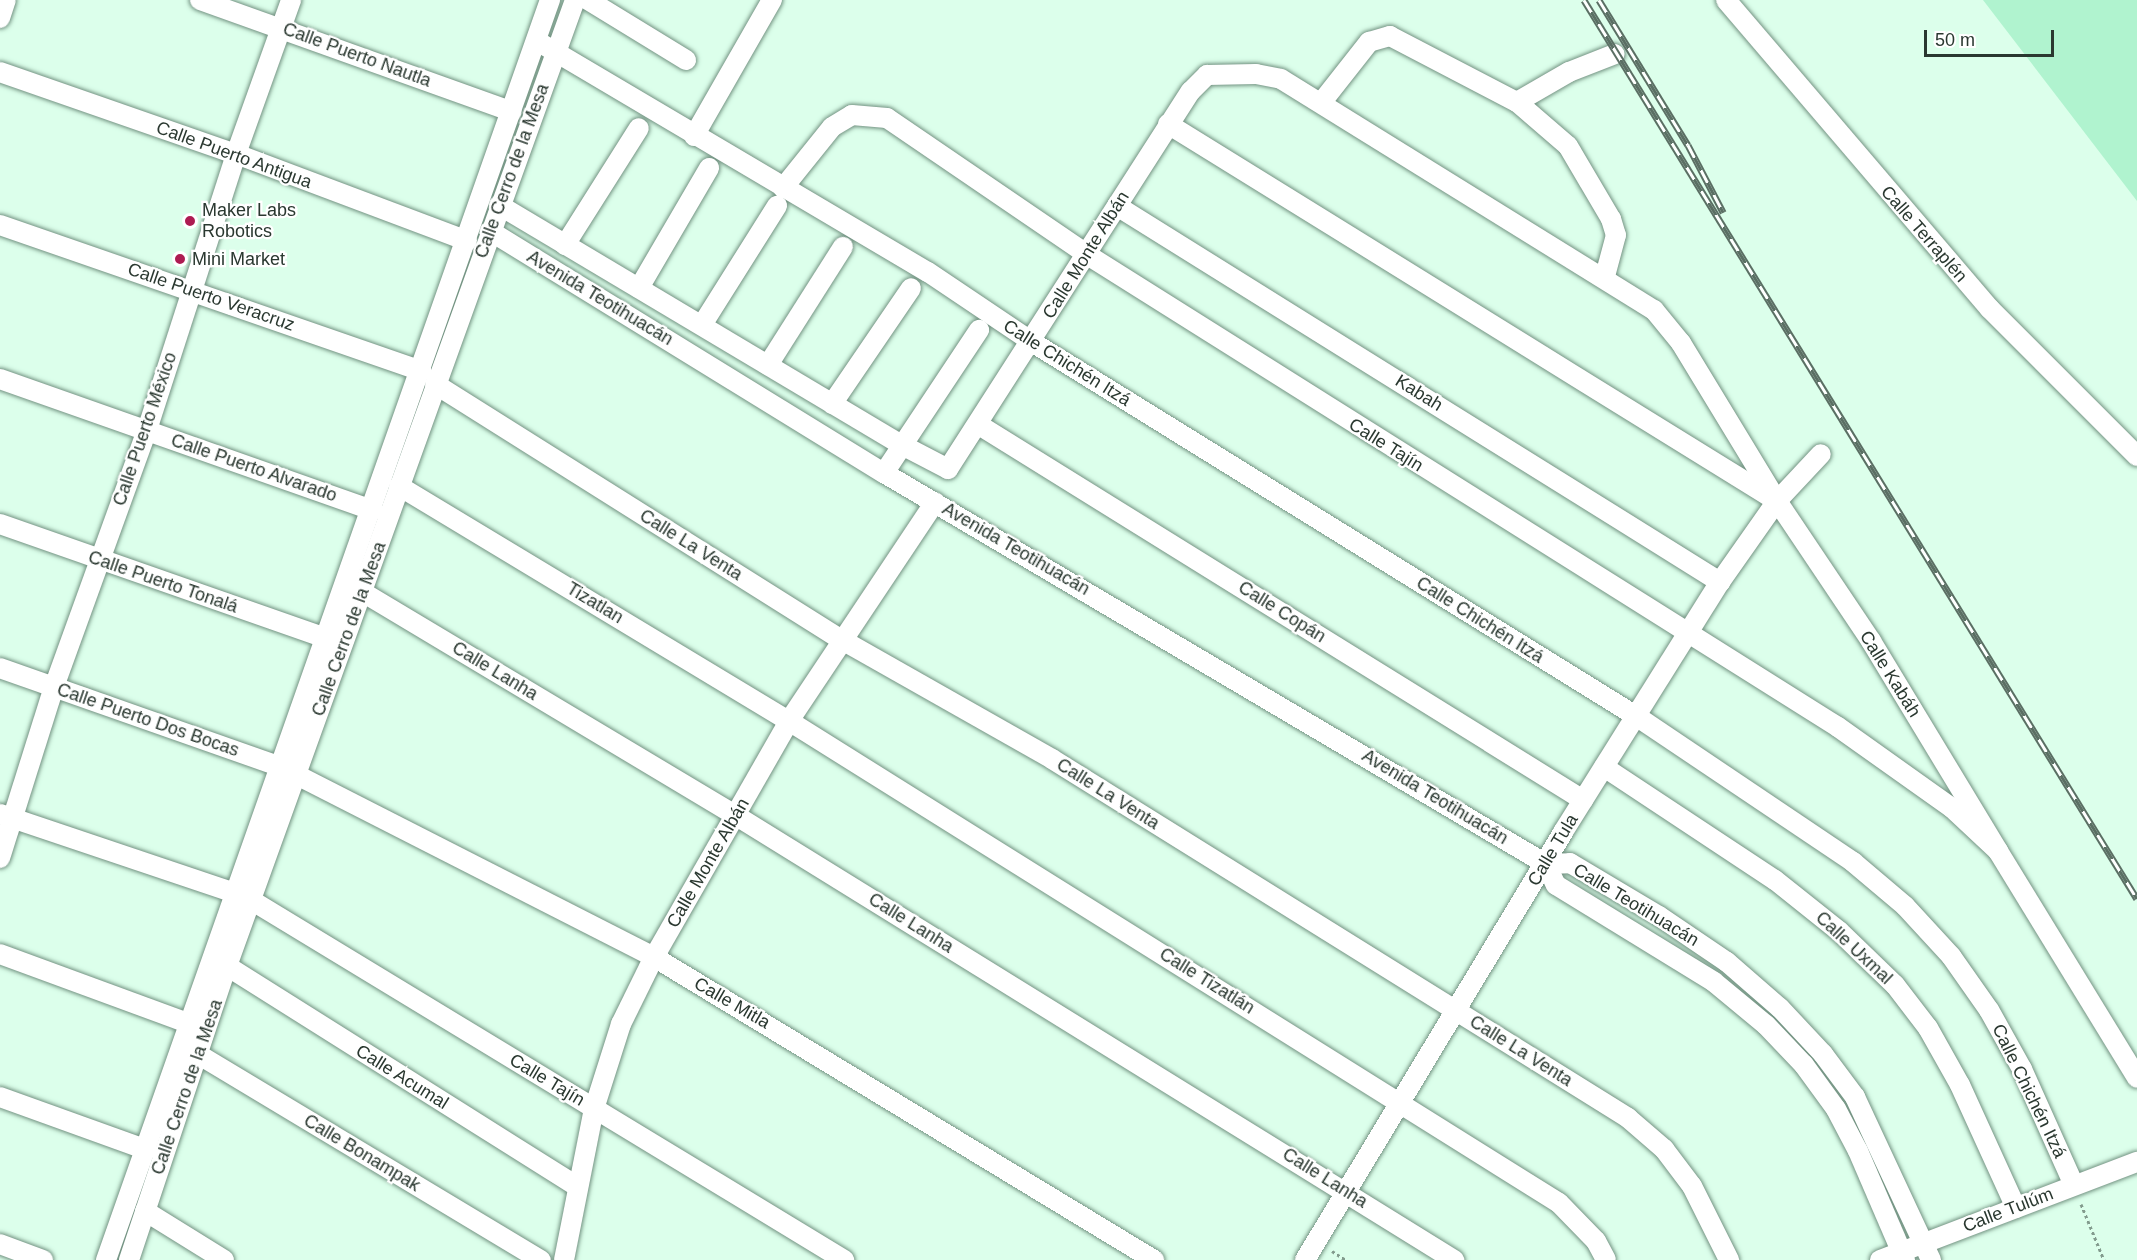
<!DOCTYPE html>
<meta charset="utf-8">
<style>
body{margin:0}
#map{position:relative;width:2137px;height:1260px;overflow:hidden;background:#dcffeb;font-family:Arial,sans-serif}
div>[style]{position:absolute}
.green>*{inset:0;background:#b0f3cf}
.path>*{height:3px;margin-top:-1.5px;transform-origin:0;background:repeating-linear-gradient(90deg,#829b8d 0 3px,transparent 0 6px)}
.roads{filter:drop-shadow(0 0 2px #739382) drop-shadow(0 0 2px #739382)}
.street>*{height:20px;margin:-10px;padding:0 10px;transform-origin:10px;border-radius:10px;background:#fff}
.rail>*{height:7px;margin-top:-3.5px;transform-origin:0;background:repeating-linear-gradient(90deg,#fff 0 14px,#5b6f64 0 28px);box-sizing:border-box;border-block:2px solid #5b6f64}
.dots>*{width:16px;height:16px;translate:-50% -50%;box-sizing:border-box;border:3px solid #fff;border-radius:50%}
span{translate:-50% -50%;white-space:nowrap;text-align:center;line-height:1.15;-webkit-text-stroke:4.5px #fff;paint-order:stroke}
.street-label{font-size:18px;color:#2a3830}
.poi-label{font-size:18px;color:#2a3830}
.left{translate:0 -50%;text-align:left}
.scale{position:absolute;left:1924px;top:30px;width:130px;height:27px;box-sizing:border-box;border:3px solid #2a3830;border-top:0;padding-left:8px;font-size:18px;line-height:21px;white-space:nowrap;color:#2a3830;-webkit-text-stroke:4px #fff;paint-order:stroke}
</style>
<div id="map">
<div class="green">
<i style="clip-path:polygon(1983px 0,2137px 0,2137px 201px)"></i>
</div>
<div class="path">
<i style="left:2081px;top:1204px;width:61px;rotate:67.7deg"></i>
<i style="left:1332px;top:1251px;width:17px;rotate:33deg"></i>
</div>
<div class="roads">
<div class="street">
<i style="left:200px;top:0;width:331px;rotate:19.7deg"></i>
<i style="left:588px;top:0;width:115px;rotate:31.5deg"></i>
<i style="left:1726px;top:0;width:406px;rotate:49.5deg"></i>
<i style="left:1990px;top:309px;width:208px;rotate:45deg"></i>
<i style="left:0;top:18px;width:19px;rotate:-72deg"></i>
<i style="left:537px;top:41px;width:454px;rotate:30.6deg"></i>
<i style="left:928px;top:272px;width:125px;rotate:33.9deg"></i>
<i style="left:1032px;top:342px;width:710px;rotate:31.77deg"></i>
<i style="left:1636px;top:716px;width:262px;rotate:33.9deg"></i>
<i style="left:1853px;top:862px;width:68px;rotate:40.2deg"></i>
<i style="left:1905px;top:906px;width:68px;rotate:47.4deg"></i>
<i style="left:1951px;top:956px;width:66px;rotate:54.9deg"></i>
<i style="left:1989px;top:1010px;width:68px;rotate:60.8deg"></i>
<i style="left:2022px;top:1069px;width:127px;rotate:65.9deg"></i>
<i style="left:0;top:72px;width:250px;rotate:19.2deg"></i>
<i style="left:236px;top:154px;width:247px;rotate:20.6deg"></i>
<i style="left:1517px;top:102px;width:60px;rotate:-30deg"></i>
<i style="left:1569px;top:72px;width:49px;rotate:-21.4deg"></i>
<i style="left:1321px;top:103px;width:78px;rotate:-51.8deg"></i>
<i style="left:1369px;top:42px;width:22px;rotate:-16deg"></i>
<i style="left:1390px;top:36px;width:143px;rotate:27.5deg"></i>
<i style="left:1517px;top:102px;width:67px;rotate:40.8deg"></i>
<i style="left:1568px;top:146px;width:85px;rotate:59.5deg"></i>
<i style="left:1611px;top:219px;width:17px;rotate:73deg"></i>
<i style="left:1616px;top:235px;width:42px;rotate:105deg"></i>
<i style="left:1168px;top:124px;width:710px;rotate:31.77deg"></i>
<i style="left:694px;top:136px;width:157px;rotate:-60.2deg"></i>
<i style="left:783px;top:188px;width:78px;rotate:-51.2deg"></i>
<i style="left:832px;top:127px;width:23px;rotate:-31deg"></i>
<i style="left:852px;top:115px;width:35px;rotate:5deg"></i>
<i style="left:887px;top:118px;width:241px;rotate:34.3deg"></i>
<i style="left:1086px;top:254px;width:888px;rotate:32.17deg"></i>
<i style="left:1838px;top:727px;width:140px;rotate:35.4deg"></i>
<i style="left:1952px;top:808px;width:63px;rotate:43.1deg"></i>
<i style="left:1998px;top:851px;width:266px;rotate:58.5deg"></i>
<i style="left:499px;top:205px;width:469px;rotate:30.8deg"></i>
<i style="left:902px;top:445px;width:52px;rotate:27.6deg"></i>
<i style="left:948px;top:469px;width:449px;rotate:-57.3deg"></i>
<i style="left:1191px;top:91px;width:23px;rotate:-45deg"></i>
<i style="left:1207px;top:75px;width:49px;rotate:-1.2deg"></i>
<i style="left:1256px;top:74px;width:25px;rotate:11deg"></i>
<i style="left:1281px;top:79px;width:439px;rotate:31.8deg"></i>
<i style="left:1654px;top:310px;width:43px;rotate:50.7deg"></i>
<i style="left:1681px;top:343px;width:185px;rotate:58.7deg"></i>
<i style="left:1777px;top:501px;width:169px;rotate:56.1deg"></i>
<i style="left:1871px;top:641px;width:245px;rotate:58.8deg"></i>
<i style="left:1117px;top:206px;width:711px;rotate:31.95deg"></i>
<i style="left:0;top:225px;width:446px;rotate:19.1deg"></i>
<i style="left:490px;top:231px;width:462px;rotate:31.6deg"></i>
<i style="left:884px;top:473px;width:769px;rotate:30.57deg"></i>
<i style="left:565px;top:245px;width:138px;rotate:-57.7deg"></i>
<i style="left:639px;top:288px;width:139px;rotate:-59.7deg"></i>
<i style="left:702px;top:325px;width:141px;rotate:-57.8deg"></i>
<i style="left:768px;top:365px;width:140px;rotate:-57.6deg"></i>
<i style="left:0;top:379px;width:395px;rotate:19.4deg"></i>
<i style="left:435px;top:384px;width:481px;rotate:32.2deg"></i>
<i style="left:842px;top:640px;width:241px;rotate:29.5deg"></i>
<i style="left:1052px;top:759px;width:679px;rotate:31.93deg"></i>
<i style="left:1628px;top:1118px;width:48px;rotate:40.7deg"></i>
<i style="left:1664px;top:1149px;width:46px;rotate:52.9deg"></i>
<i style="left:1692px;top:1186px;width:83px;rotate:63.4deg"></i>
<i style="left:832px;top:404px;width:140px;rotate:-55.7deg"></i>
<i style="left:979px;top:425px;width:711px;rotate:31.83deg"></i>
<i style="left:884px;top:473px;width:172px;rotate:-56.4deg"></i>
<i style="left:399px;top:486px;width:455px;rotate:31.1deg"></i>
<i style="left:789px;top:721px;width:908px;rotate:32.05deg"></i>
<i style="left:1559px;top:1203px;width:53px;rotate:45.8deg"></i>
<i style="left:1596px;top:1241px;width:21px;rotate:62deg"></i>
<i style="left:0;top:524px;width:345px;rotate:19.3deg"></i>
<i style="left:364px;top:593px;width:432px;rotate:30.9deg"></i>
<i style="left:735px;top:815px;width:846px;rotate:31.75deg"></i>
<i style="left:0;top:668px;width:296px;rotate:19.4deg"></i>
<i style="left:279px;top:766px;width:421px;rotate:27deg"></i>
<i style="left:654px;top:957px;width:585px;rotate:31.22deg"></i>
<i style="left:1604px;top:767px;width:205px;rotate:33.5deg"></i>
<i style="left:1775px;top:880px;width:82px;rotate:38.6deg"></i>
<i style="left:1839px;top:931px;width:78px;rotate:44deg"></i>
<i style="left:1895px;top:985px;width:54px;rotate:52.5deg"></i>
<i style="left:1928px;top:1028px;width:65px;rotate:60.7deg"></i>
<i style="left:1960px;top:1085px;width:135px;rotate:65.5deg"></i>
<i style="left:0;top:814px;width:248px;rotate:18.6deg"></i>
<i style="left:0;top:858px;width:179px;rotate:-72.5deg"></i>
<i style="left:54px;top:687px;width:273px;rotate:-70.1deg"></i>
<i style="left:147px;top:430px;width:290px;rotate:-72.1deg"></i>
<i style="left:236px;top:154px;width:164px;rotate:-70.3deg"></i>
<i style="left:1546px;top:864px;width:24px;rotate:-2deg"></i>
<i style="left:1570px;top:863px;width:104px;rotate:30.8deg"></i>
<i style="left:1659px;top:916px;width:82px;rotate:34.1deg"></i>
<i style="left:1727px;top:962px;width:70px;rotate:41deg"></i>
<i style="left:1780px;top:1008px;width:63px;rotate:46.9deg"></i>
<i style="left:1823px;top:1054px;width:54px;rotate:53.3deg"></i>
<i style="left:1855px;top:1097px;width:180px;rotate:65deg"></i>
<i style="left:1546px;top:864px;width:23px;rotate:65deg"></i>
<i style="left:1556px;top:885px;width:185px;rotate:31.5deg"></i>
<i style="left:1714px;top:982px;width:67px;rotate:39.6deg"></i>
<i style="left:1766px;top:1025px;width:55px;rotate:46.5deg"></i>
<i style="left:1804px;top:1065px;width:54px;rotate:54deg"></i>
<i style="left:1836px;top:1109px;width:47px;rotate:62.4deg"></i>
<i style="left:1858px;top:1151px;width:119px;rotate:66.7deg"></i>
<i style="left:251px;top:900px;width:694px;rotate:31.26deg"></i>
<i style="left:0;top:954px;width:202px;rotate:20.2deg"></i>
<i style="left:227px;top:966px;width:413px;rotate:32.2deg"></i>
<i style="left:186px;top:1047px;width:414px;rotate:31deg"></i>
<i style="left:0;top:1097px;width:156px;rotate:19.8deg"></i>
<i style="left:145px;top:1211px;width:93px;rotate:31.8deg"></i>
<i style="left:0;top:1244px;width:46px;rotate:20.4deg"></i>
<i style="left:106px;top:1260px;width:1336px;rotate:-70.59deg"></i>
<i style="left:129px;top:1260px;width:310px;rotate:-71.6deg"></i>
<i style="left:227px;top:966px;width:1027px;rotate:-70.19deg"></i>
<i style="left:564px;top:1260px;width:154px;rotate:-78.8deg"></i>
<i style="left:594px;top:1109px;width:89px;rotate:-72.4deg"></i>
<i style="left:621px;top:1024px;width:75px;rotate:-63.8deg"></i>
<i style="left:654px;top:957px;width:272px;rotate:-60.2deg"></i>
<i style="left:789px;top:721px;width:263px;rotate:-56.3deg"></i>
<i style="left:1305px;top:1260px;width:500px;rotate:-58.9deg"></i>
<i style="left:1563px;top:832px;width:295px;rotate:-57.9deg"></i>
<i style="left:1720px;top:582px;width:99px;rotate:-54.9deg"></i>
<i style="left:1777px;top:501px;width:64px;rotate:-46.9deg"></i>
<i style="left:1880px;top:1260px;width:275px;rotate:-20.9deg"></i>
</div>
</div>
<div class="rail">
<i style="left:1584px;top:0;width:1055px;rotate:58.4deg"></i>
<i style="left:1599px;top:0;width:170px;rotate:58.5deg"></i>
<i style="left:1688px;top:145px;width:76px;rotate:62.4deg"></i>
</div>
<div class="dots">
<i style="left:190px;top:221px;background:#ad1c52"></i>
<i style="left:180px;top:259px;background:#ad1c52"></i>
</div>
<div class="street-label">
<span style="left:357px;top:55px;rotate:20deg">Calle Puerto Nautla</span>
<span style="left:234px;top:155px;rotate:20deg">Calle Puerto Antigua</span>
<span style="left:512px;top:171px;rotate:-70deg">Calle Cerro de la Mesa</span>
<span style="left:1924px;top:234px;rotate:49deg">Calle Terraplén</span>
<span style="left:1086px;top:255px;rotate:-58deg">Calle Monte Albán</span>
<span style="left:211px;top:297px;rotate:19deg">Calle Puerto Veracruz</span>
<span style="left:600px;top:298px;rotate:31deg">Avenida Teotihuacán</span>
<span style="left:1067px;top:363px;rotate:32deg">Calle Chichén Itzá</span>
<span style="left:1419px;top:393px;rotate:32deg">Kabah</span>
<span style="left:145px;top:429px;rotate:-71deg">Calle Puerto México</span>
<span style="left:1386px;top:445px;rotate:32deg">Calle Tajín</span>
<span style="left:254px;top:468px;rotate:19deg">Calle Puerto Alvarado</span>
<span style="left:691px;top:545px;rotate:32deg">Calle La Venta</span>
<span style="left:1016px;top:549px;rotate:30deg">Avenida Teotihuacán</span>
<span style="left:163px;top:582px;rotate:19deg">Calle Puerto Tonalá</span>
<span style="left:595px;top:603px;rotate:31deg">Tizatlan</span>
<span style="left:1282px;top:612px;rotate:32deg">Calle Copán</span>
<span style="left:1480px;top:620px;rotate:32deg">Calle Chichén Itzá</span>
<span style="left:349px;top:629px;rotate:-70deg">Calle Cerro de la Mesa</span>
<span style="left:495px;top:671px;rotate:31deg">Calle Lanha</span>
<span style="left:1890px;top:674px;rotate:58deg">Calle Kabáh</span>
<span style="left:148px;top:720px;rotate:19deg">Calle Puerto Dos Bocas</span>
<span style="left:1108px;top:794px;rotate:32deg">Calle La Venta</span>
<span style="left:1435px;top:797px;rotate:31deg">Avenida Teotihuacán</span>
<span style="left:1553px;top:850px;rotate:-59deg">Calle Tula</span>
<span style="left:708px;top:863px;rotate:-60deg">Calle Monte Albán</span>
<span style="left:1636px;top:905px;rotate:31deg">Calle Teotihuacán</span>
<span style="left:911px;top:923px;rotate:32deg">Calle Lanha</span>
<span style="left:1854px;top:948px;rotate:43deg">Calle Uxmal</span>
<span style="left:1207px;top:981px;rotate:32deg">Calle Tizatlán</span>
<span style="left:732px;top:1003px;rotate:30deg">Calle Mitla</span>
<span style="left:1521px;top:1051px;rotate:32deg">Calle La Venta</span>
<span style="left:402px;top:1077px;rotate:32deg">Calle Acumal</span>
<span style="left:547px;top:1080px;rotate:31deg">Calle Tajín</span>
<span style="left:187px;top:1087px;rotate:-71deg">Calle Cerro de la Mesa</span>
<span style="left:2029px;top:1091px;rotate:64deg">Calle Chichén Itzá</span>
<span style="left:362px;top:1153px;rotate:31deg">Calle Bonampak</span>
<span style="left:1325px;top:1178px;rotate:32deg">Calle Lanha</span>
<span style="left:2008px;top:1210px;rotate:-21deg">Calle Tulúm</span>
</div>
<div class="poi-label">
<span class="left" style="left:202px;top:221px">Maker Labs<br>Robotics</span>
<span class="left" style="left:192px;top:259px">Mini Market</span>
</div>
<div class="scale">50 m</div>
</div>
